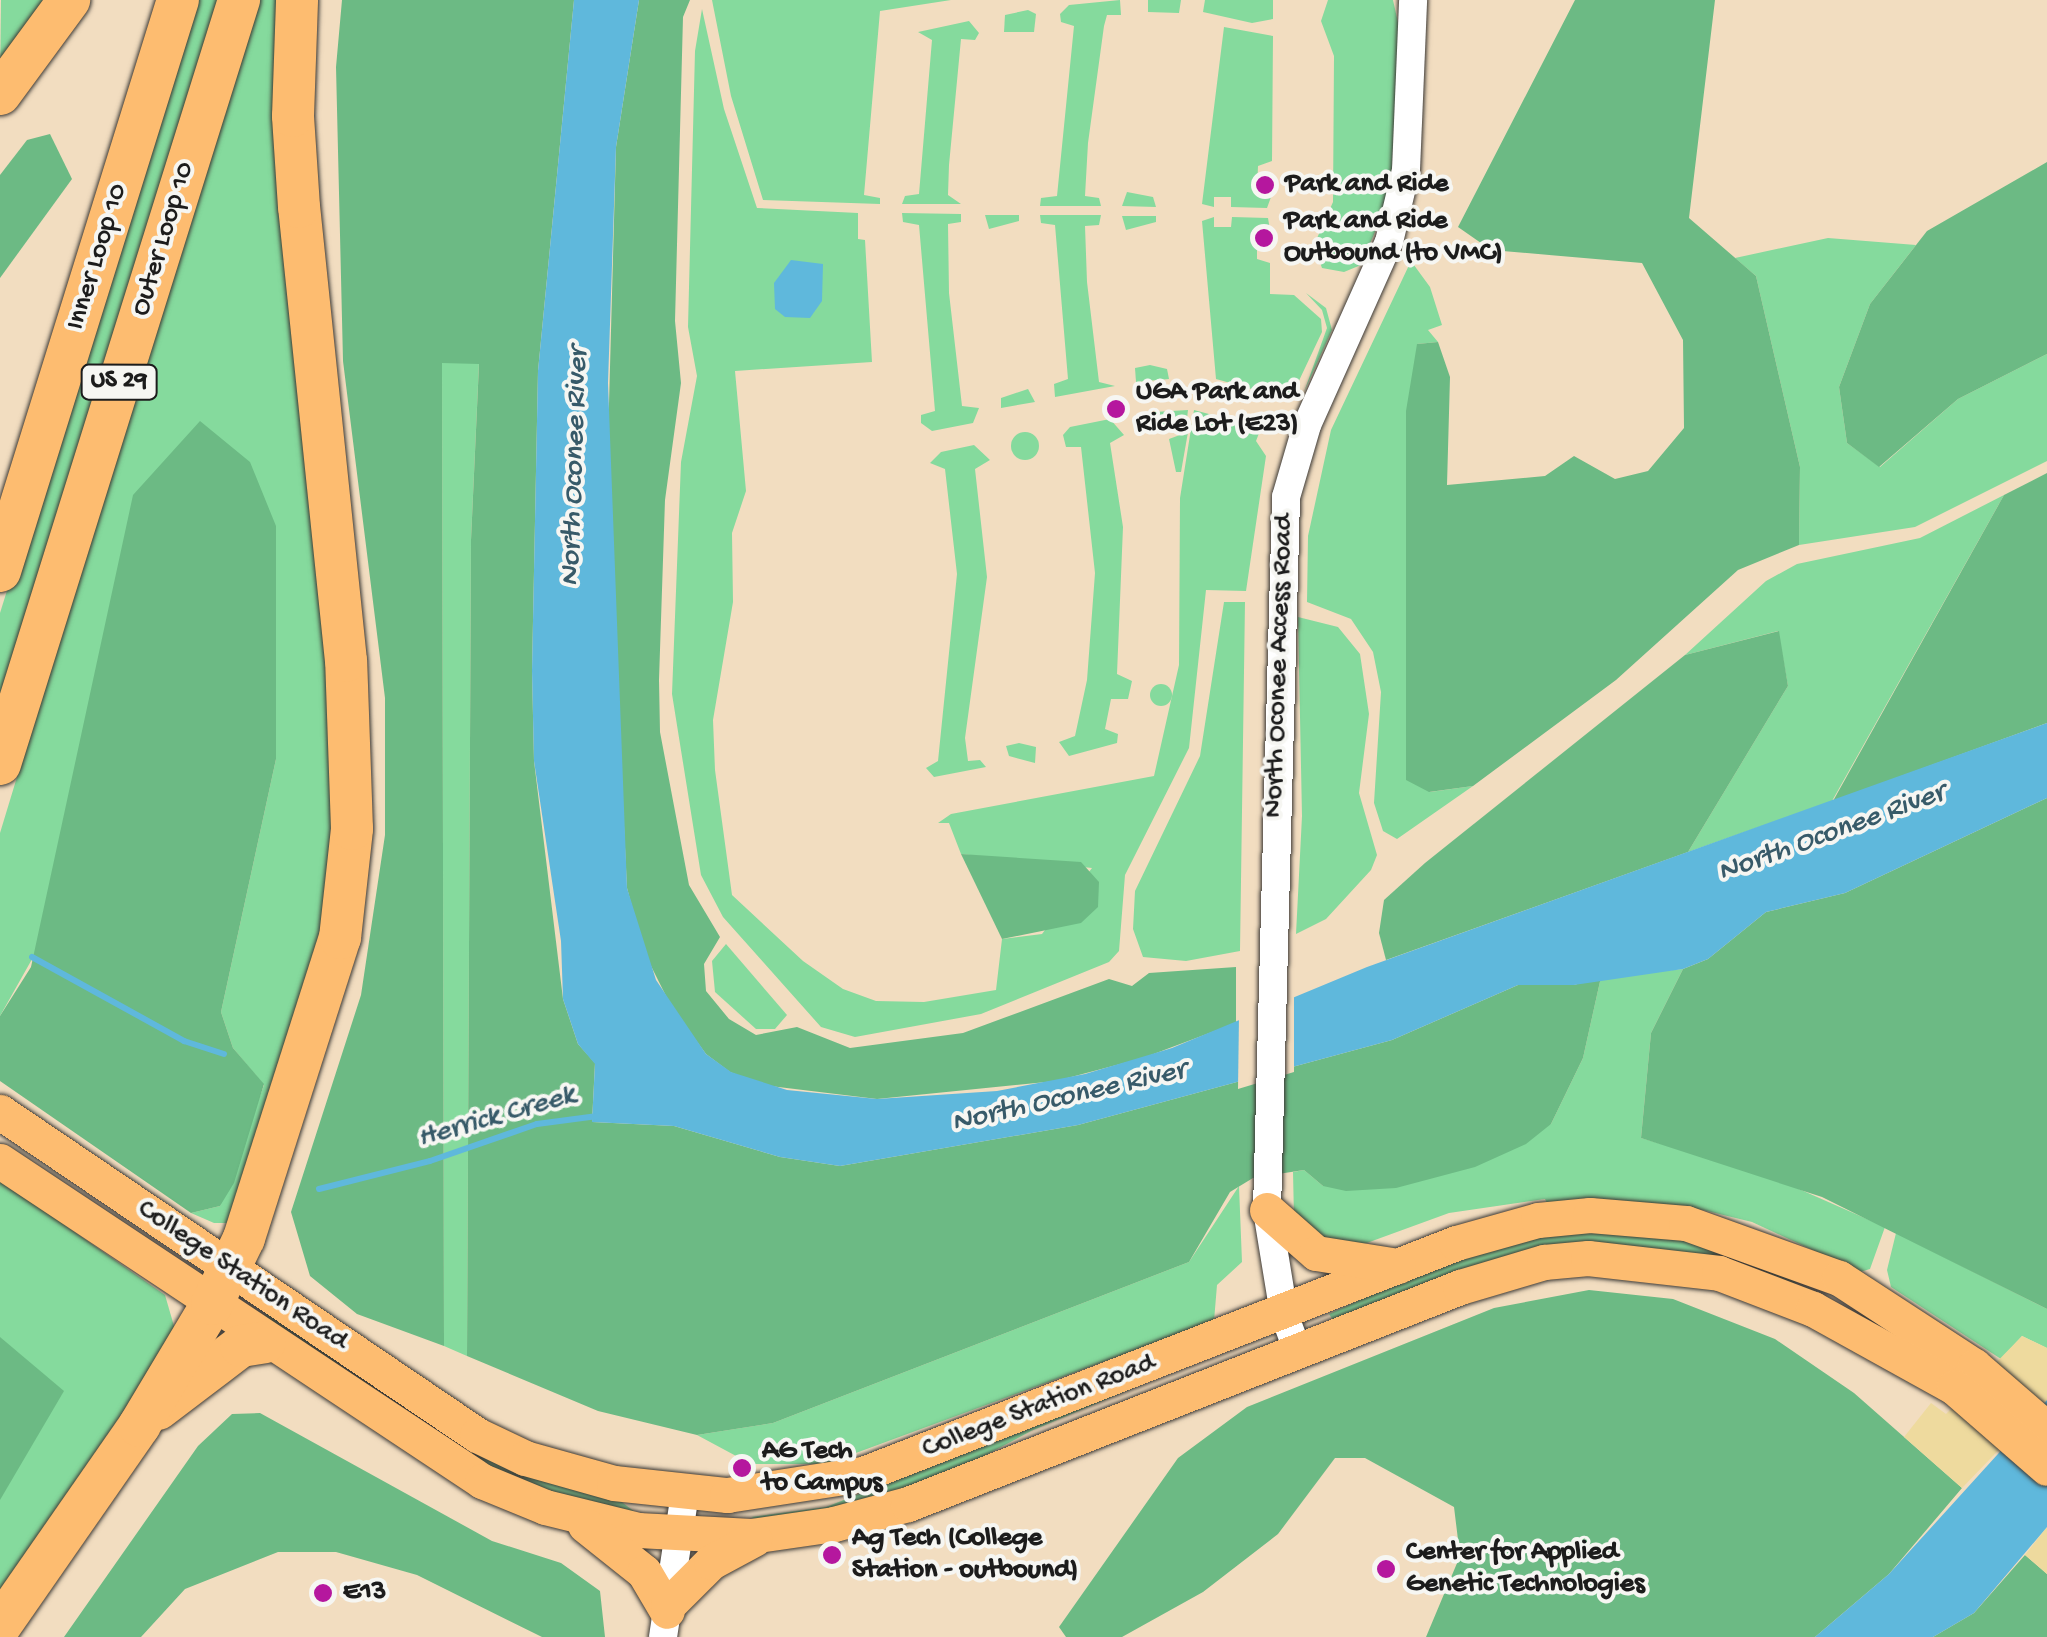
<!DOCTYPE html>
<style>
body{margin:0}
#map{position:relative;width:2047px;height:1637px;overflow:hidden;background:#f2ddc0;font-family:"Gochi Hand",sans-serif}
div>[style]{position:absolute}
.green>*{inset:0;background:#85da9d}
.round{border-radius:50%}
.forest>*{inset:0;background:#6cba84}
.sand>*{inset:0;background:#eeda9e}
.water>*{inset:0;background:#5fb8dc}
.pier>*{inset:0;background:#f2ddc0}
.stream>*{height:6px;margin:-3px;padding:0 3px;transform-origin:3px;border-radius:3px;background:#5fb8dc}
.roads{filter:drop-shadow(0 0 2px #3c3935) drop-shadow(0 0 2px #3c3935)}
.minor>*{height:28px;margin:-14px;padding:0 14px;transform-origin:14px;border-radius:14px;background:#fff}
.major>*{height:35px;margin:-17.5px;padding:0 17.5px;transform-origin:17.5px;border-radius:17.5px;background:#fdbc70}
.highway>*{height:42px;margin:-21px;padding:0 21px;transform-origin:21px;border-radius:21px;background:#fdbc70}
.dots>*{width:28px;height:28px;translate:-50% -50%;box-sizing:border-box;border:5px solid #f6f6f2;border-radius:50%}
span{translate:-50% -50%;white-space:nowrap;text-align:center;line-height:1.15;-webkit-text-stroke:8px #f6f6f2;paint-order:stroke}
.shield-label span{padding:2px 8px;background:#f6f6f2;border:2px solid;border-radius:8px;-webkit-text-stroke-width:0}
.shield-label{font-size:25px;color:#1c1c1c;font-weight:700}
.poi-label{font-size:28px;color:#1c1c1c;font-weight:700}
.left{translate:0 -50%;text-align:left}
.street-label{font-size:28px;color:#1c1c1c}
.water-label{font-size:30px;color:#375a69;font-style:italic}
</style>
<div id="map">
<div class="green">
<i style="clip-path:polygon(63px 0,0 84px,1px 0)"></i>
<i style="clip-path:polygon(192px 0,222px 0,0 710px,0 613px)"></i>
<i style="clip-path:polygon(253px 0,287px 0,336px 767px,322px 932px,230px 1223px,214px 1223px,191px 1213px,220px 1206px,264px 1085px,233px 1048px,221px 1012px,276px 759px,276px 526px,0 1016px,0 833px)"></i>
<i style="clip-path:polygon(712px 0,951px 0,880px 11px,864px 195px,880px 198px,880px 204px,763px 200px,731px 96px)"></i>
<i style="clip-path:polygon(1120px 0,1121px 15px,1107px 15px,1104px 26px,1088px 143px,1085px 196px,1099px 198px,1101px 206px,1040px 206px,1041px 198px,1057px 196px,1074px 26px,1061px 22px,1060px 14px,1069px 5px)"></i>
<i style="clip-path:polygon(1148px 0,1181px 0,1179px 13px,1148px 12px)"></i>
<i style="clip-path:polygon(1205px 0,1273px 0,1273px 19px,1252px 23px,1203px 12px)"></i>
<i style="clip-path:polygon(1328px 0,1393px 0,1399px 27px,1392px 168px,1383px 213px,1361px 265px,1344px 272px,1322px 268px,1314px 245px,1333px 202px,1334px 56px,1321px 21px)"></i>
<i style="clip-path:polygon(702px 9px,724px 109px,757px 208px,858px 213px,858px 239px,865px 240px,872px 362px,735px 371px,746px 491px,732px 533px,733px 602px,713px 720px,715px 770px,732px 895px,803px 961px,843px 989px,876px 1001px,924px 1002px,996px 990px,1002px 939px,1042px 934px,1092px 868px,961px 854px,949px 823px,938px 823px,951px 814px,1154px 776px,1179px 665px,1180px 498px,1194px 410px,1261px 428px,1256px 441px,1266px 456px,1246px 591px,1206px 590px,1189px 748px,1125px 875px,1119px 951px,1109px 962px,981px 1014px,855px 1037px,821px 1027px,723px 917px,701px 875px,672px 694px,681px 462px,697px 376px,688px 327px,695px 51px)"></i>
<i style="clip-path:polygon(1028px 10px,1036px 14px,1034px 32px,1004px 32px,1005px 15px)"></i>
<i style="clip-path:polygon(969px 21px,979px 33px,975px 40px,961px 39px,949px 165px,948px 195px,961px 204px,902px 204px,905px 196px,919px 194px,932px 40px,918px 32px)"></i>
<i style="clip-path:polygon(1224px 27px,1273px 36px,1272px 161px,1258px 166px,1257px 192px,1271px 197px,1267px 208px,1231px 207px,1231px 197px,1214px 197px,1214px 207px,1202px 204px)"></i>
<i style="clip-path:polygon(1127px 192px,1153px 197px,1156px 207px,1122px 206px)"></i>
<i style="clip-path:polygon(902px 213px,961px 214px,961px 222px,948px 224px,949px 293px,962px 406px,979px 408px,973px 423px,932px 431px,921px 423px,921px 415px,935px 411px,919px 225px,903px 222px)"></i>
<i style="clip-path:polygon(985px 215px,1019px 215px,1019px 221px,989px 229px)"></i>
<i style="clip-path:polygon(1040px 215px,1101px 215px,1099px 225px,1085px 226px,1087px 282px,1099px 382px,1115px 386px,1055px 397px,1054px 384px,1068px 379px,1055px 225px,1041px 223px)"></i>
<i style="clip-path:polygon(1122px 216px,1156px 216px,1156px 222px,1126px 230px)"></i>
<i style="clip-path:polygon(1214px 217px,1214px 227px,1231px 227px,1232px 217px,1268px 218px,1270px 230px,1257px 231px,1257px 259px,1270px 263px,1270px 294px,1294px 295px,1321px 319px,1322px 332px,1296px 387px,1284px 398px,1216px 379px,1202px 221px)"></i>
<i style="clip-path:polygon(1828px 238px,1916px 245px,1870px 304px,1839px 387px,1847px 443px,1880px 467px,1958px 399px,2047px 354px,2047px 461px,1915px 527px,1799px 545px,1800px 467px,1756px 276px,1735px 258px)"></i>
<i style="clip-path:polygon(1411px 261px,1430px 287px,1442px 325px,1428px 330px,1438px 342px,1417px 344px,1430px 792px,1473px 786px,1397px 839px,1383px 831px,1374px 803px,1381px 692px,1373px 652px,1351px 619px,1307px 602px,1308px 536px,1331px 430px)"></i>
<i style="clip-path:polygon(1306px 293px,1326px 308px,1332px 330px,1304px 392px,1327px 328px,1322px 310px)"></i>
<i style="clip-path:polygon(442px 363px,479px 363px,471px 540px,467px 1356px,444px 1346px)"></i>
<i style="clip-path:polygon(1150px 365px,1167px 369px,1169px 379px,1136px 382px,1135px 368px)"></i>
<i style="clip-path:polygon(1028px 389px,1035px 402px,1001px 408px,1001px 398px)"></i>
<i style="clip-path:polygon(1188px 410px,1186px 427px,1146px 431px,1154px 412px)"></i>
<i style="clip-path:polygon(1110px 419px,1124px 435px,1110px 443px,1123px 527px,1117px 674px,1132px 681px,1128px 699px,1111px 699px,1105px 729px,1118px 734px,1117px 743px,1069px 756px,1059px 742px,1075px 736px,1087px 680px,1095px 573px,1081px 447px,1066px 447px,1063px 435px,1070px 427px)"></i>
<i class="round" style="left:1011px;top:432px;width:28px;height:28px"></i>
<i style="clip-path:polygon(1188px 432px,1181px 472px,1176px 472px,1169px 439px)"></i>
<i style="clip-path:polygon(974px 445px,990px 460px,975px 469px,987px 577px,965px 738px,968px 761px,980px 760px,986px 767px,934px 777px,926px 768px,938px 761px,957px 574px,945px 469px,930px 463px,941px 452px)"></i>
<i style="clip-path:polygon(2004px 495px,1832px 801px,1688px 852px,1788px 686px,1778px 631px,1685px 655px,1766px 581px,1797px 564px,1920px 538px)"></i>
<i style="clip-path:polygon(1224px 602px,1245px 602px,1240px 951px,1186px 961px,1143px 957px,1133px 929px,1135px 891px,1200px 756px)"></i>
<i style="clip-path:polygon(1298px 617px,1338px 627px,1360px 654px,1369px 714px,1359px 793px,1377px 855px,1371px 870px,1326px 919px,1296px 934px,1302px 816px)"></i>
<i class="round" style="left:1150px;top:684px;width:22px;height:22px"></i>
<i style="clip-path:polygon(1019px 743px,1036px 747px,1035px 763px,1009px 756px,1006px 746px)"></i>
<i style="clip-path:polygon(726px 944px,787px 1015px,775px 1029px,756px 1029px,715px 992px,712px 961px)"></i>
<i style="clip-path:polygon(1683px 969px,1651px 1033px,1641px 1138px,1767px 1175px,1885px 1227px,1870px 1269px,1860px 1272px,1752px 1222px,1703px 1210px,1548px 1205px,1545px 1199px,1449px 1213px,1364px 1244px,1322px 1239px,1294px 1218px,1293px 1172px,1304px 1170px,1323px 1186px,1551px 1124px,1583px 1058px,1601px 977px)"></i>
<i style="clip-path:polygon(0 1180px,165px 1295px,176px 1333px,0 1595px)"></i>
<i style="clip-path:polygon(1239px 1186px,1242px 1262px,1217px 1285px,1214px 1321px,826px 1464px,751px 1464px,697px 1435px,773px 1423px,1189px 1262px)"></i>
<i style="clip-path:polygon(1558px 1231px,1656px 1231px,1799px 1276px,1793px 1289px,1661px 1250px,1333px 1320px,1329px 1314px,1470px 1250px)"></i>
<i style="clip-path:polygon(1896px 1233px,2047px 1309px,2047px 1348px,2022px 1336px,2001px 1359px,1891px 1287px,1887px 1270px)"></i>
<i style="clip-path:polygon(269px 1310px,615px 1497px,639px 1515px,596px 1508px,489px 1471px,260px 1323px)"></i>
<i style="clip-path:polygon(1241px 1343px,1031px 1431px,952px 1473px,866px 1503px,761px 1521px,751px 1517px,826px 1507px)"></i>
</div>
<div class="forest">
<i style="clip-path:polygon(342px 0,574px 0,538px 371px,532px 671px,534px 761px,563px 999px,578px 1044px,595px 1063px,592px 1122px,674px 1126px,780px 1157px,840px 1166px,1078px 1125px,1392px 1040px,1518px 985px,1574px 985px,1601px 977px,1583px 1058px,1551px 1124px,1526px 1144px,1475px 1167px,1396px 1188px,1346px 1191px,1323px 1186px,1304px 1170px,1253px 1178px,1230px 1192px,1189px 1262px,773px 1423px,697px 1435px,598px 1411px,467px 1356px,471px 540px,479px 364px,442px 363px,444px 1346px,357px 1314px,310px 1276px,291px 1212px,361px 995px,385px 835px,385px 698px,343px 361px,336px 67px)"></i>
<i style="clip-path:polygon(639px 0,690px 0,683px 17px,675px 321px,681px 383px,665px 500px,659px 680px,660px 732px,689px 885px,720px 937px,704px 964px,706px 991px,729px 1019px,756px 1035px,797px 1027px,850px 1048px,963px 1033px,1109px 979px,1132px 986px,1149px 973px,1236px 967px,1236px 1023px,1143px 1058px,1056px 1081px,877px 1099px,762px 1085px,730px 1072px,706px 1054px,671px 1006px,644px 952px,627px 888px,607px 477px,616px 147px)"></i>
<i style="clip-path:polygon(1575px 0,1715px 0,1689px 218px,1756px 276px,1800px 467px,1799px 545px,1738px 570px,1616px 680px,1473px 786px,1429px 792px,1406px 780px,1406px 411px,1417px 344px,1438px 342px,1450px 377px,1447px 485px,1545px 476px,1574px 456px,1615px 479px,1648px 471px,1684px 428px,1683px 340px,1642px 263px,1491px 250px,1458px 227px)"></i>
<i style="clip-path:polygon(50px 134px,72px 179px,0 278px,0 175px,27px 140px)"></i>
<i style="clip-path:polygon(2047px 162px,2047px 354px,1958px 399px,1879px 467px,1847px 443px,1839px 387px,1870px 304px,1927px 231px)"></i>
<i style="clip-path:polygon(200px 421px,250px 462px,276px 526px,276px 759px,221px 1012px,233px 1048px,264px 1084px,234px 1183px,220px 1206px,191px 1213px,0 1081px,0 1016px,31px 967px,133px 495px)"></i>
<i style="clip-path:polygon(2047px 473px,2047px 723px,1833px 801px,2004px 495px)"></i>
<i style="clip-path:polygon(1779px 631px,1788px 686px,1688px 852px,1386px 960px,1379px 933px,1384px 900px,1425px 863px,1685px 655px)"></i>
<i style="clip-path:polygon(2047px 798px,2047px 1309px,1822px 1197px,1641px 1138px,1651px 1033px,1683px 969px,1708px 959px,1766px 912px,1845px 893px)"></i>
<i style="clip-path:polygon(961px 854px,1081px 862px,1099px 882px,1098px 907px,1081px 923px,1002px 939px)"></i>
<i style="clip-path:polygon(1589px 1290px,1673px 1299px,1775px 1339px,1854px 1393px,1962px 1488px,1889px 1574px,1815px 1637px,1426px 1637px,1460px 1556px,1454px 1507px,1365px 1458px,1335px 1458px,1278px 1534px,1203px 1592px,1122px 1637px,1066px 1637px,1059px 1627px,1178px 1458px,1247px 1407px,1494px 1308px)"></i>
<i style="clip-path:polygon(0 1337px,64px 1391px,0 1500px)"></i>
<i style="clip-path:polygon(260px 1413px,492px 1541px,561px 1563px,600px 1591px,605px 1637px,542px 1637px,417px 1575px,336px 1552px,278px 1552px,185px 1589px,141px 1637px,64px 1637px,198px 1446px,232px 1414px)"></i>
<i style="clip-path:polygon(2025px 1555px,2047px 1574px,2047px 1637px,1933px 1637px,1974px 1613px)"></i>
</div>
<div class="sand">
<i style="clip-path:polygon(2022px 1336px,2047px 1348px,2047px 1400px,1962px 1488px,1904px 1437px,1931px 1403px,1946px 1414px)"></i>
<i style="clip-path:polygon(2047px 1527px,2047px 1574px,2025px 1555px)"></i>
</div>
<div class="water">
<i style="clip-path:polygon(574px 0,639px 0,616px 147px,608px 383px,627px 888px,656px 980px,706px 1054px,731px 1072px,787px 1090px,877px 1099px,997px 1091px,1085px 1074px,1172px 1048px,1367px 967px,2047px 723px,2047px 798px,1845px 893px,1766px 912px,1708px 959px,1683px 969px,1574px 985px,1518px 985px,1392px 1040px,1078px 1125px,840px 1166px,780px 1157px,674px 1126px,592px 1122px,595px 1064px,578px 1044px,563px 999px,561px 941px,534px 761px,532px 671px,538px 371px)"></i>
<i style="clip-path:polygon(791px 260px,823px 264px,822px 301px,810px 318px,785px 317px,775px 309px,774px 283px)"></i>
<i style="clip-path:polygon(2047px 1400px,2047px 1527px,1974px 1613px,1933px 1637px,1815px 1637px,1889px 1574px)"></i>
</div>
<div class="pier">
<i style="clip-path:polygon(1294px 992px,1294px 1072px,1238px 1089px,1239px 1016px)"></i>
</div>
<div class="stream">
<i style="left:32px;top:957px;width:174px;rotate:28.9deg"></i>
<i style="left:184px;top:1041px;width:42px;rotate:18deg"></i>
<i style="left:319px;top:1189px;width:114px;rotate:-14.2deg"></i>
<i style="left:430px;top:1161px;width:113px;rotate:-19.1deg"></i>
<i style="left:537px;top:1124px;width:61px;rotate:-7.6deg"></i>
</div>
<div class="roads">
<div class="minor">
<i style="left:1298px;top:1352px;width:40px;rotate:-110.2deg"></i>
<i style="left:1284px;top:1314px;width:105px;rotate:-99.3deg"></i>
<i style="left:1267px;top:1210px;width:713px;rotate:-88.47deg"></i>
<i style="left:1286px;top:497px;width:75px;rotate:-73.7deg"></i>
<i style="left:1307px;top:425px;width:201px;rotate:-65.9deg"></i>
<i style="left:1389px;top:242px;width:74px;rotate:-76.7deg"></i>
<i style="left:1406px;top:170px;width:170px;rotate:-87.6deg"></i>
<i style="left:663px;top:1637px;width:146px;rotate:-81.3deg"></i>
</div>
<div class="major">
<i style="left:0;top:1112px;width:576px;rotate:34.1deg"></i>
<i style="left:477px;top:1435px;width:53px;rotate:25.6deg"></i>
<i style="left:525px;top:1458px;width:92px;rotate:15.7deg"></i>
<i style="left:614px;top:1483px;width:114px;rotate:6.1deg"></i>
<i style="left:727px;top:1495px;width:138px;rotate:-8.8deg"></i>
<i style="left:863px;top:1474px;width:636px;rotate:-21.28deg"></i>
<i style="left:1456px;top:1243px;width:85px;rotate:-15.7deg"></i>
<i style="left:1538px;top:1220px;width:52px;rotate:-5.5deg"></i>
<i style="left:1590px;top:1215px;width:96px;rotate:4.8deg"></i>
<i style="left:1686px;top:1223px;width:163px;rotate:19.8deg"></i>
<i style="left:1839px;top:1278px;width:161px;rotate:33.1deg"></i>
<i style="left:1974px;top:1366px;width:96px;rotate:40.8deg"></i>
<i style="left:0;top:1161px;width:579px;rotate:33.58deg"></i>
<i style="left:482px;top:1481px;width:68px;rotate:22.4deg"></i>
<i style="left:545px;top:1507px;width:96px;rotate:13.9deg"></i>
<i style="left:638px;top:1530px;width:113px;rotate:3deg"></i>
<i style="left:751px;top:1536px;width:84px;rotate:-8.2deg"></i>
<i style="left:834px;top:1524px;width:77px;rotate:-15.1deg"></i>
<i style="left:908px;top:1504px;width:593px;rotate:-21.46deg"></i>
<i style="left:1460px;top:1287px;width:88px;rotate:-16.6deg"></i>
<i style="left:1544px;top:1262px;width:44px;rotate:-5.2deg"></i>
<i style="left:1588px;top:1258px;width:132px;rotate:6.5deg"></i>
<i style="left:1719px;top:1273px;width:101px;rotate:21deg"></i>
<i style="left:1813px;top:1309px;width:161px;rotate:29deg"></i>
<i style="left:1954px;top:1387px;width:123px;rotate:41.1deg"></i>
<i style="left:1267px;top:1210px;width:65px;rotate:41.3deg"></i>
<i style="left:1316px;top:1253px;width:83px;rotate:9deg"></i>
<i style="left:585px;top:1525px;width:75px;rotate:38.5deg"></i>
<i style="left:644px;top:1572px;width:45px;rotate:59.5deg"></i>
<i style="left:668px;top:1605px;width:61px;rotate:-45deg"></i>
<i style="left:711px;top:1562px;width:49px;rotate:-28.1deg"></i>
</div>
<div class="highway">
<i style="left:0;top:94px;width:117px;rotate:-53.7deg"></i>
<i style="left:0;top:571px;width:598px;rotate:-72.69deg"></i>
<i style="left:0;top:764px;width:801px;rotate:-72.63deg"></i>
<i style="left:158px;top:1409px;width:104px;rotate:-37.2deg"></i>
<i style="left:241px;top:1346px;width:24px;rotate:-9deg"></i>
<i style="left:0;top:1626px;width:244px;rotate:-55.2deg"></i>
<i style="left:139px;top:1426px;width:142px;rotate:-59.1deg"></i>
<i style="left:212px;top:1304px;width:73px;rotate:-64.1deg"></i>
<i style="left:244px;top:1238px;width:315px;rotate:-72.3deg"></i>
<i style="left:340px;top:938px;width:110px;rotate:-83.7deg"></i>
<i style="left:352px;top:829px;width:168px;rotate:-92deg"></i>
<i style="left:346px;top:661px;width:456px;rotate:-95.9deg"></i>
<i style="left:299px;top:207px;width:91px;rotate:-93.8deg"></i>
<i style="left:293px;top:116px;width:116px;rotate:-88deg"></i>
</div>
</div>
<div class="dots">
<i style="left:1265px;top:185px;background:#b5179e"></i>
<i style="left:1264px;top:238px;background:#b5179e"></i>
<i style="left:1116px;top:409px;background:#b5179e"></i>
<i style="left:742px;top:1468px;background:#b5179e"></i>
<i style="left:832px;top:1555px;background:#b5179e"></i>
<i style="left:1386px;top:1569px;background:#b5179e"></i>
<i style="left:323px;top:1593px;background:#b5179e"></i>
</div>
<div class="shield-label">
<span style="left:119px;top:382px">US 29</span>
</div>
<div class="poi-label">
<span class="left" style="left:1285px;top:185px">Park and Ride</span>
<span class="left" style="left:1284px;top:238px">Park and Ride<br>Outbound (to VMC)</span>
<span class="left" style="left:1136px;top:409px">UGA Park and<br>Ride Lot (E23)</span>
<span class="left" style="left:762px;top:1468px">AG Tech<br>to Campus</span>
<span class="left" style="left:852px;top:1555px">Ag Tech (College<br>Station - outbound)</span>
<span class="left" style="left:1406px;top:1569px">Center for Applied<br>Genetic Technologies</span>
<span class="left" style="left:343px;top:1593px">E13</span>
</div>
<div class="street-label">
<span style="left:164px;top:239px;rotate:-73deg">Outer Loop 10</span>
<span style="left:98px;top:257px;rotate:-73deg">Inner Loop 10</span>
<span style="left:1280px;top:666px;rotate:-88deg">North Oconee Access Road</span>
<span style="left:242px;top:1276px;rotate:34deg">College Station Road</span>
<span style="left:1039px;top:1407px;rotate:-21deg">College Station Road</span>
</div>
<div class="water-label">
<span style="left:576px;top:467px;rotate:-88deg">North Oconee River</span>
<span style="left:1832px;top:834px;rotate:-20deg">North Oconee River</span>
<span style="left:1069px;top:1098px;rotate:-13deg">North Oconee River</span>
<span style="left:497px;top:1118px;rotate:-16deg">Herrick Creek</span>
</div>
</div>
